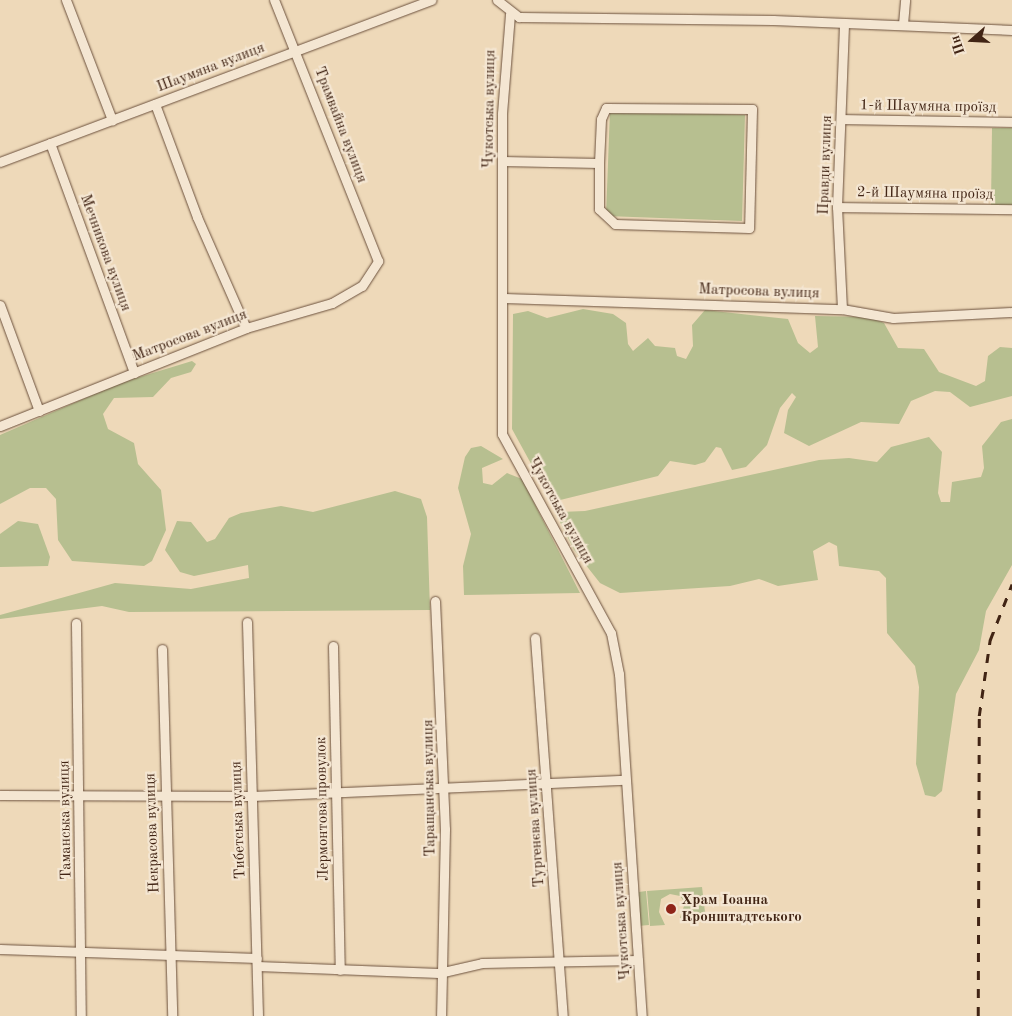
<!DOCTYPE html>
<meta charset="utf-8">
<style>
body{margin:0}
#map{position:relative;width:1012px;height:1016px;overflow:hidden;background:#eed9b9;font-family:"Old Standard TT",serif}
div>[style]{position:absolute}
.green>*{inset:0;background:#b7bf90}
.roads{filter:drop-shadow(0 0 1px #6c513d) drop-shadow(0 0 1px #6c513d)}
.minor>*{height:9px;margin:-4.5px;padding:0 4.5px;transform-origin:4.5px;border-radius:4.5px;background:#f4e6d2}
.rail>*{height:2.5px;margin-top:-1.25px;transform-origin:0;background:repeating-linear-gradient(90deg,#412414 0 9px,transparent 0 18px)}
.dots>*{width:14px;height:14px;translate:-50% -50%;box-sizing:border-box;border:2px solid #f4e6d2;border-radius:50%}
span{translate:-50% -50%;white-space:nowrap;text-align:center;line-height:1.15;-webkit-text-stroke:4.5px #f4e6d2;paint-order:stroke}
.street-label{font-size:15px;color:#412414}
.poi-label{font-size:15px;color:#412414;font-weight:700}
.left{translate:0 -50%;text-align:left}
.north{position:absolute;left:947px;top:15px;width:50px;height:50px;-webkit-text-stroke:4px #f4e6d2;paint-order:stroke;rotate:251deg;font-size:14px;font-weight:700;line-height:20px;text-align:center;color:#412414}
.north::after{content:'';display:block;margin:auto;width:18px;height:22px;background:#412414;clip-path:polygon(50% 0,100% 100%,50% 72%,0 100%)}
</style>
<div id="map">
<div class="green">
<i style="clip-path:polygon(610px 110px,745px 115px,742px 221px,606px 216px)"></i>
<i style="clip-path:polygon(992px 128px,1012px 128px,1012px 205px,991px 205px)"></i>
<i style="clip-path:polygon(583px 309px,613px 314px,626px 323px,628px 344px,633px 351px,648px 338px,655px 346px,675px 348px,677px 356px,686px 359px,693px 346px,692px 325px,705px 310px,788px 319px,798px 343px,810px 353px,818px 347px,815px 316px,870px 317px,884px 323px,898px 348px,924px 349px,939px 372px,976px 386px,985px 381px,988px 356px,1000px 347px,1012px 348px,1012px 396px,970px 407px,950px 392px,935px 391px,911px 401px,899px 424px,861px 422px,809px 446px,784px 433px,788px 410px,796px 397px,792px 393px,780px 408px,767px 445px,746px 467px,732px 470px,721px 448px,716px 447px,705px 462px,695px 465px,670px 461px,658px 476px,552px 502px,512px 429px,513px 314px,528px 311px,547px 318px)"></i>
<i style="clip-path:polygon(192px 361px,196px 364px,191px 372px,171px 378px,153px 397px,114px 398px,103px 414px,108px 429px,134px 443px,138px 464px,161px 490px,166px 530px,152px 561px,144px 566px,72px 561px,58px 540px,56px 499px,46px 488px,30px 488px,0 504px,0 435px,120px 383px)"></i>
<i style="clip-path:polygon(1012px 419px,1012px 565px,986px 611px,979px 650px,956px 694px,942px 791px,935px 797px,925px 795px,916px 764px,919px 687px,915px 666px,887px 633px,886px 578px,879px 571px,839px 566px,837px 546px,829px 542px,813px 551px,818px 580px,778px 586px,759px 579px,730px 586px,620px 593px,600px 583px,574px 550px,560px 522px,560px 512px,585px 511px,819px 460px,849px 458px,877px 462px,891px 447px,929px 437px,942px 452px,938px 493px,941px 502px,950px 502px,952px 482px,981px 477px,984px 468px,982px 446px,1001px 422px)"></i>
<i style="clip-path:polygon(481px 446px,503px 459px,482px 468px,483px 483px,492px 485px,507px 473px,522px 479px,580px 593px,464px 595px,463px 566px,471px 534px,458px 488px,465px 457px,471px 448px)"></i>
<i style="clip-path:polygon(395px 491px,421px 499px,427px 517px,430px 610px,129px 612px,102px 606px,0 619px,0 615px,115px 583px,191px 589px,249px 578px,248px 565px,194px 576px,180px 572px,165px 550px,177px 521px,191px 522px,207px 542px,215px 539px,229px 518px,241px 513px,281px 506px,313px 512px)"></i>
<i style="clip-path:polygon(18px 521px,38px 524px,50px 557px,48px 566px,0 567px,0 534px)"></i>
<i style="clip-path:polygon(636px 880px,639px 892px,646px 891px,649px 925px,638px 926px)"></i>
<i style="clip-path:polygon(702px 887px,705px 912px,680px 918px,685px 903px,680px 896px,670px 894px,661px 899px,659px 912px,665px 925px,650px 926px,647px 891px)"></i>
</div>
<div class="roads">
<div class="minor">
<i style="left:66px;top:0;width:129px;rotate:69deg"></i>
<i style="left:497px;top:0;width:28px;rotate:38deg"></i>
<i style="left:519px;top:17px;width:254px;rotate:0.7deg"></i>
<i style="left:773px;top:20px;width:239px;rotate:2.4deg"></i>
<i style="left:510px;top:14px;width:100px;rotate:94.6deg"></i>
<i style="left:502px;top:114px;width:320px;rotate:90deg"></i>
<i style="left:502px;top:434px;width:227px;rotate:61.3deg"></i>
<i style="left:611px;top:633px;width:42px;rotate:79deg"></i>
<i style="left:619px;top:674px;width:343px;rotate:86.2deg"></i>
<i style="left:903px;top:24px;width:24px;rotate:-85deg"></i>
<i style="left:155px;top:104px;width:121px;rotate:69.6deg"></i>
<i style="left:197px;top:217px;width:121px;rotate:66.2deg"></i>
<i style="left:843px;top:119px;width:169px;rotate:1deg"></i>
<i style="left:50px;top:143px;width:245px;rotate:69.9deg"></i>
<i style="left:502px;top:161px;width:97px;rotate:1.2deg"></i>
<i style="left:599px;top:163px;width:44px;rotate:-87.4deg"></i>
<i style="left:601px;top:119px;width:12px;rotate:-66deg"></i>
<i style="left:606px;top:108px;width:146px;rotate:0.4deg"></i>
<i style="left:752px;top:109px;width:119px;rotate:91.4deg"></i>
<i style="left:749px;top:228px;width:134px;rotate:-178.3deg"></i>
<i style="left:615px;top:224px;width:22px;rotate:-137deg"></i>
<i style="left:599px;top:209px;width:46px;rotate:-90deg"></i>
<i style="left:0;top:162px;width:461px;rotate:-20.6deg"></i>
<i style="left:837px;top:207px;width:175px;rotate:0.7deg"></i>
<i style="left:504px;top:298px;width:338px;rotate:1.9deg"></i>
<i style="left:842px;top:309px;width:52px;rotate:10deg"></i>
<i style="left:893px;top:318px;width:119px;rotate:-2.9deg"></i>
<i style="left:0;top:305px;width:113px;rotate:69.8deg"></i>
<i style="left:842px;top:309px;width:102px;rotate:-92.8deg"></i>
<i style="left:837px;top:207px;width:184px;rotate:-87.8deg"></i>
<i style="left:0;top:426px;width:265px;rotate:-21.7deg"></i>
<i style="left:246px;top:328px;width:90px;rotate:-16.2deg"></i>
<i style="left:332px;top:303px;width:34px;rotate:-30deg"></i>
<i style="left:362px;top:286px;width:30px;rotate:-57deg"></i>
<i style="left:378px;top:261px;width:281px;rotate:-111.7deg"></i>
<i style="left:435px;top:601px;width:228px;rotate:87.5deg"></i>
<i style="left:445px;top:829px;width:187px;rotate:91.2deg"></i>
<i style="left:247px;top:622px;width:394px;rotate:88.4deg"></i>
<i style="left:76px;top:623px;width:393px;rotate:89.3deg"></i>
<i style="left:535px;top:638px;width:379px;rotate:85.8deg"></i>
<i style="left:333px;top:646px;width:324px;rotate:88.8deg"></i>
<i style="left:162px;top:649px;width:367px;rotate:88.4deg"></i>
<i style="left:0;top:795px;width:252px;rotate:0.2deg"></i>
<i style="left:252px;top:796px;width:373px;rotate:-2.5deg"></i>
<i style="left:0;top:949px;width:257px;rotate:2deg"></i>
<i style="left:257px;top:966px;width:182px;rotate:2.2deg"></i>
<i style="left:439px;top:973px;width:44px;rotate:-13.1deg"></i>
<i style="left:482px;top:963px;width:156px;rotate:-1.1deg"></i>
</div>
</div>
<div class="rail">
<i style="left:978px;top:1016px;width:300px;rotate:-89.8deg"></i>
<i style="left:979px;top:716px;width:77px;rotate:-81.8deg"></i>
<i style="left:990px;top:640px;width:60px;rotate:-68.6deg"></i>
</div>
<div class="dots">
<i style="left:671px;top:909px;background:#8f2418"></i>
</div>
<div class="street-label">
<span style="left:211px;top:68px;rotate:-21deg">Шаумяна вулиця</span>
<span style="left:928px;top:107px;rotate:1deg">1-й Шаумяна проїзд</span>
<span style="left:490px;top:109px;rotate:-89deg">Чукотська вулиця</span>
<span style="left:340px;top:125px;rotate:69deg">Трамвайна вулиця</span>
<span style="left:826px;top:165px;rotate:-88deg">Правди вулиця</span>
<span style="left:925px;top:194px;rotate:1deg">2-й Шаумяна проїзд</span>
<span style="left:105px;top:253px;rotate:70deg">Мечникова вулиця</span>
<span style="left:759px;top:292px;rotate:2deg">Матросова вулиця</span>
<span style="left:190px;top:336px;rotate:-21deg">Матросова вулиця</span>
<span style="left:560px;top:511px;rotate:61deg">Чукотська вулиця</span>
<span style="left:430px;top:788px;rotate:-91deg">Таращанська вулиця</span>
<span style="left:323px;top:809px;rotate:-91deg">Лермонтова провулок</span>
<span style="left:66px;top:820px;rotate:-91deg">Таманська вулиця</span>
<span style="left:239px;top:820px;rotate:-92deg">Тибетська вулиця</span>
<span style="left:536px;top:828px;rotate:-94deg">Тургенєва вулиця</span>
<span style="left:153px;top:833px;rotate:-92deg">Некрасова вулиця</span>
<span style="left:622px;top:921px;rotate:-94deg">Чукотська вулиця</span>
</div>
<div class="poi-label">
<span class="left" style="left:681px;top:909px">Храм Іоанна<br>Кронштадтського</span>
</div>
<div class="north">Пн</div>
</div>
